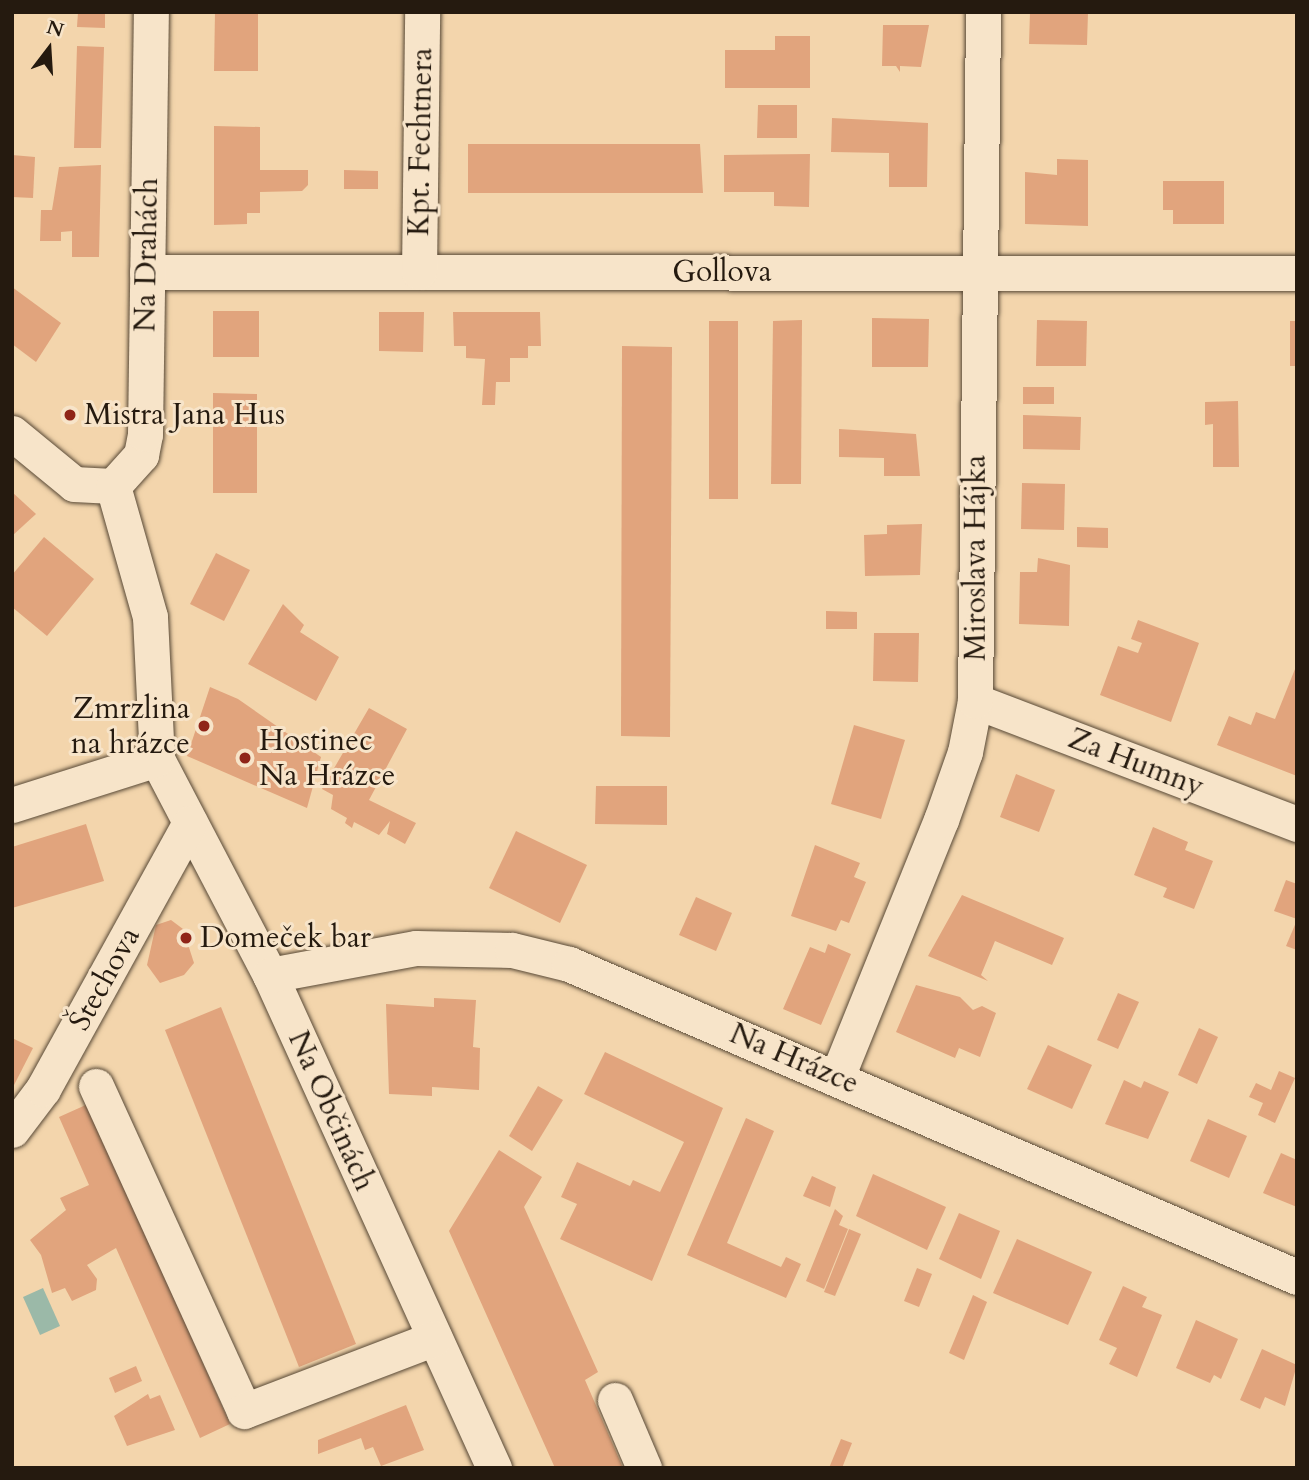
<!DOCTYPE html>
<meta charset="utf-8">
<style>
body{margin:0}
#map{position:relative;width:1309px;height:1480px;overflow:hidden;background:#f3d5ac;font-family:Cardo,serif}
div>[style]{position:absolute}
.water>*{inset:0;background:#9bb9a8}
.building>*{inset:0;background:#e1a47d}
.roads{filter:drop-shadow(0 0 2px #584936) drop-shadow(0 0 2px #584936)}
.minor>*{height:35px;margin:-17.5px;padding:0 17.5px;transform-origin:17.5px;border-radius:17.5px;background:#f7e4c9}
.dots>*{width:19px;height:19px;translate:-50% -50%;box-sizing:border-box;border:4px solid #f7e4c9;border-radius:50%}
span{translate:-50% -50%;white-space:nowrap;text-align:center;line-height:1.15;-webkit-text-stroke:6px #f7e4c9;paint-order:stroke}
.street-label{font-size:30px;color:#251a0f}
.poi-label{font-size:30px;color:#251a0f}
.left{translate:0 -50%;text-align:left}
.right{translate:-100% -50%;text-align:right}
.frame{position:absolute;inset:0;border:14px solid #251a0f;pointer-events:none}
.north{position:absolute;left:14px;top:14px;width:70px;height:70px;-webkit-text-stroke:5px #f7e4c9;paint-order:stroke;rotate:17deg;font-size:19px;font-weight:700;line-height:28px;text-align:center;color:#251a0f}
.north::after{content:'';display:block;margin:auto;width:24px;height:32px;background:#251a0f;clip-path:polygon(50% 0,100% 100%,50% 72%,0 100%)}
</style>
<div id="map">
<div class="water">
<i style="clip-path:polygon(43px 1288px,60px 1326px,40px 1335px,23px 1297px)"></i>
</div>
<div class="building">
<i style="clip-path:polygon(78px 12px,105px 12px,105px 28px,77px 27px)"></i>
<i style="clip-path:polygon(215px 12px,258px 12px,258px 71px,214px 71px)"></i>
<i style="clip-path:polygon(1030px 12px,1088px 12px,1087px 45px,1029px 44px)"></i>
<i style="clip-path:polygon(883px 25px,929px 25px,921px 67px,900px 66px,900px 72px,896px 66px,882px 66px)"></i>
<i style="clip-path:polygon(775px 36px,810px 36px,810px 88px,725px 88px,725px 50px,775px 50px)"></i>
<i style="clip-path:polygon(77px 46px,104px 47px,101px 148px,74px 148px)"></i>
<i style="clip-path:polygon(758px 105px,797px 105px,797px 138px,757px 138px)"></i>
<i style="clip-path:polygon(832px 118px,928px 123px,927px 187px,889px 187px,889px 153px,831px 152px)"></i>
<i style="clip-path:polygon(214px 126px,260px 127px,260px 170px,308px 170px,308px 185px,302px 191px,260px 192px,260px 213px,247px 213px,247px 224px,214px 225px)"></i>
<i style="clip-path:polygon(468px 144px,700px 144px,703px 193px,468px 193px)"></i>
<i style="clip-path:polygon(810px 154px,809px 207px,774px 206px,774px 192px,724px 192px,724px 155px)"></i>
<i style="clip-path:polygon(12px 155px,35px 157px,33px 198px,12px 197px)"></i>
<i style="clip-path:polygon(1057px 159px,1088px 160px,1088px 226px,1025px 224px,1025px 172px,1057px 175px)"></i>
<i style="clip-path:polygon(101px 165px,99px 257px,72px 257px,72px 231px,61px 232px,61px 241px,40px 241px,41px 210px,52px 210px,59px 167px)"></i>
<i style="clip-path:polygon(344px 170px,378px 171px,378px 189px,344px 189px)"></i>
<i style="clip-path:polygon(1163px 181px,1224px 181px,1224px 224px,1173px 224px,1173px 210px,1163px 210px)"></i>
<i style="clip-path:polygon(12px 287px,61px 323px,36px 362px,12px 344px)"></i>
<i style="clip-path:polygon(213px 311px,259px 311px,259px 357px,213px 357px)"></i>
<i style="clip-path:polygon(379px 312px,424px 312px,423px 352px,379px 351px)"></i>
<i style="clip-path:polygon(453px 312px,540px 312px,541px 346px,528px 346px,528px 358px,510px 358px,510px 382px,496px 382px,495px 405px,482px 405px,485px 359px,466px 358px,466px 346px,454px 346px)"></i>
<i style="clip-path:polygon(872px 318px,929px 319px,928px 367px,872px 367px)"></i>
<i style="clip-path:polygon(802px 320px,801px 484px,771px 484px,773px 321px)"></i>
<i style="clip-path:polygon(1037px 320px,1087px 321px,1086px 366px,1036px 366px)"></i>
<i style="clip-path:polygon(709px 321px,738px 321px,738px 499px,709px 499px)"></i>
<i style="clip-path:polygon(1290px 321px,1297px 321px,1297px 366px,1290px 366px)"></i>
<i style="clip-path:polygon(622px 346px,672px 347px,670px 737px,621px 736px)"></i>
<i style="clip-path:polygon(1023px 387px,1054px 387px,1054px 404px,1023px 404px)"></i>
<i style="clip-path:polygon(213px 393px,257px 394px,257px 493px,213px 493px)"></i>
<i style="clip-path:polygon(1238px 401px,1239px 467px,1213px 467px,1213px 424px,1205px 425px,1205px 402px)"></i>
<i style="clip-path:polygon(1023px 415px,1081px 417px,1080px 450px,1023px 449px)"></i>
<i style="clip-path:polygon(839px 429px,916px 434px,920px 476px,884px 476px,884px 458px,839px 457px)"></i>
<i style="clip-path:polygon(1022px 483px,1065px 484px,1064px 530px,1021px 529px)"></i>
<i style="clip-path:polygon(12px 492px,36px 514px,12px 536px)"></i>
<i style="clip-path:polygon(922px 524px,920px 575px,865px 576px,864px 535px,887px 534px,887px 525px)"></i>
<i style="clip-path:polygon(1077px 527px,1108px 528px,1108px 548px,1077px 547px)"></i>
<i style="clip-path:polygon(44px 537px,94px 579px,47px 636px,12px 607px,12px 575px)"></i>
<i style="clip-path:polygon(216px 553px,250px 570px,224px 621px,190px 604px)"></i>
<i style="clip-path:polygon(1038px 558px,1070px 565px,1069px 626px,1019px 624px,1020px 572px,1037px 572px)"></i>
<i style="clip-path:polygon(283px 604px,304px 625px,300px 632px,339px 657px,316px 701px,248px 664px)"></i>
<i style="clip-path:polygon(826px 611px,857px 612px,857px 629px,826px 629px)"></i>
<i style="clip-path:polygon(1138px 620px,1199px 643px,1171px 722px,1100px 695px,1118px 646px,1138px 653px,1142px 643px,1131px 639px)"></i>
<i style="clip-path:polygon(874px 633px,919px 633px,918px 682px,873px 681px)"></i>
<i style="clip-path:polygon(1297px 664px,1297px 776px,1217px 745px,1229px 716px,1251px 725px,1256px 712px,1275px 719px)"></i>
<i style="clip-path:polygon(210px 687px,238px 699px,321px 757px,307px 808px,187px 756px)"></i>
<i style="clip-path:polygon(369px 708px,407px 729px,369px 800px,416px 823px,405px 844px,387px 834px,390px 821px,379px 835px,354px 822px,352px 828px,345px 823px,347px 818px,331px 809px,333px 795px,322px 789px)"></i>
<i style="clip-path:polygon(854px 725px,905px 740px,881px 819px,831px 804px)"></i>
<i style="clip-path:polygon(1016px 774px,1055px 790px,1039px 832px,1000px 817px)"></i>
<i style="clip-path:polygon(596px 786px,667px 786px,667px 825px,595px 824px)"></i>
<i style="clip-path:polygon(86px 824px,104px 881px,12px 908px,12px 847px)"></i>
<i style="clip-path:polygon(1153px 827px,1188px 842px,1185px 850px,1213px 861px,1194px 909px,1163px 897px,1167px 888px,1134px 875px)"></i>
<i style="clip-path:polygon(516px 831px,587px 865px,560px 923px,489px 888px)"></i>
<i style="clip-path:polygon(815px 845px,860px 863px,854px 877px,866px 882px,849px 923px,841px 920px,836px 931px,791px 916px)"></i>
<i style="clip-path:polygon(1286px 880px,1297px 884px,1297px 919px,1274px 911px)"></i>
<i style="clip-path:polygon(962px 895px,1064px 938px,1052px 965px,995px 941px,981px 975px,988px 981px,928px 956px)"></i>
<i style="clip-path:polygon(696px 897px,732px 913px,716px 951px,679px 935px)"></i>
<i style="clip-path:polygon(171px 920px,183px 929px,194px 963px,184px 975px,160px 983px,147px 965px,156px 925px)"></i>
<i style="clip-path:polygon(1297px 920px,1297px 950px,1286px 946px)"></i>
<i style="clip-path:polygon(828px 944px,851px 954px,821px 1025px,783px 1009px,810px 947px,825px 953px)"></i>
<i style="clip-path:polygon(916px 985px,960px 997px,973px 1010px,982px 1006px,996px 1013px,980px 1057px,959px 1048px,955px 1058px,896px 1032px)"></i>
<i style="clip-path:polygon(1118px 993px,1139px 1002px,1118px 1049px,1097px 1040px)"></i>
<i style="clip-path:polygon(434px 998px,476px 1000px,473px 1047px,480px 1048px,479px 1090px,432px 1087px,432px 1096px,389px 1094px,386px 1004px,434px 1007px)"></i>
<i style="clip-path:polygon(221px 1007px,356px 1344px,299px 1367px,165px 1030px)"></i>
<i style="clip-path:polygon(1199px 1028px,1218px 1037px,1197px 1084px,1178px 1075px)"></i>
<i style="clip-path:polygon(12px 1038px,33px 1048px,12px 1089px)"></i>
<i style="clip-path:polygon(1048px 1045px,1092px 1065px,1072px 1109px,1027px 1089px)"></i>
<i style="clip-path:polygon(605px 1052px,723px 1108px,652px 1281px,560px 1239px,577px 1204px,561px 1197px,577px 1162px,630px 1186px,633px 1180px,660px 1192px,684px 1142px,584px 1094px)"></i>
<i style="clip-path:polygon(1279px 1071px,1295px 1078px,1275px 1123px,1258px 1115px,1263px 1103px,1249px 1097px,1256px 1083px,1271px 1090px)"></i>
<i style="clip-path:polygon(1124px 1080px,1141px 1088px,1144px 1081px,1169px 1092px,1148px 1139px,1105px 1124px)"></i>
<i style="clip-path:polygon(538px 1086px,563px 1100px,532px 1151px,509px 1136px)"></i>
<i style="clip-path:polygon(88px 1104px,230px 1424px,200px 1438px,116px 1248px,87px 1265px,97px 1279px,96px 1290px,72px 1301px,65px 1288px,52px 1293px,41px 1255px,30px 1240px,66px 1210px,60px 1198px,89px 1185px,59px 1117px)"></i>
<i style="clip-path:polygon(746px 1118px,774px 1131px,727px 1243px,781px 1267px,786px 1257px,801px 1264px,786px 1298px,687px 1255px)"></i>
<i style="clip-path:polygon(1208px 1119px,1247px 1136px,1229px 1178px,1190px 1161px)"></i>
<i style="clip-path:polygon(499px 1150px,542px 1177px,524px 1207px,598px 1372px,585px 1380px,623px 1468px,555px 1468px,449px 1231px)"></i>
<i style="clip-path:polygon(1281px 1153px,1297px 1160px,1297px 1207px,1263px 1193px)"></i>
<i style="clip-path:polygon(873px 1174px,946px 1207px,927px 1250px,856px 1216px)"></i>
<i style="clip-path:polygon(812px 1176px,836px 1187px,830px 1207px,803px 1196px)"></i>
<i style="clip-path:polygon(835px 1209px,843px 1216px,839px 1225px,848px 1229px,824px 1289px,806px 1281px)"></i>
<i style="clip-path:polygon(959px 1213px,1000px 1231px,981px 1279px,939px 1259px)"></i>
<i style="clip-path:polygon(849px 1229px,861px 1234px,835px 1296px,824px 1292px)"></i>
<i style="clip-path:polygon(1017px 1239px,1092px 1272px,1068px 1325px,993px 1293px)"></i>
<i style="clip-path:polygon(917px 1268px,932px 1274px,919px 1307px,904px 1301px)"></i>
<i style="clip-path:polygon(1123px 1286px,1147px 1297px,1142px 1307px,1162px 1315px,1137px 1377px,1109px 1364px,1117px 1348px,1099px 1340px)"></i>
<i style="clip-path:polygon(973px 1295px,987px 1302px,964px 1360px,949px 1353px)"></i>
<i style="clip-path:polygon(1196px 1320px,1238px 1339px,1221px 1379px,1214px 1375px,1210px 1383px,1176px 1368px)"></i>
<i style="clip-path:polygon(1262px 1349px,1297px 1365px,1285px 1406px,1265px 1397px,1260px 1409px,1240px 1400px)"></i>
<i style="clip-path:polygon(136px 1366px,142px 1381px,115px 1393px,109px 1378px)"></i>
<i style="clip-path:polygon(148px 1394px,150px 1399px,160px 1395px,175px 1430px,127px 1446px,114px 1416px)"></i>
<i style="clip-path:polygon(406px 1405px,424px 1450px,381px 1466px,373px 1447px,365px 1450px,361px 1438px,318px 1454px,318px 1440px)"></i>
<i style="clip-path:polygon(841px 1439px,852px 1443px,842px 1468px,829px 1468px)"></i>
</div>
<div class="roads">
<div class="minor">
<i style="left:147px;top:272px;width:1150px;rotate:0.05deg"></i>
<i style="left:419px;top:272px;width:260px;rotate:-89.3deg"></i>
<i style="left:12px;top:433px;width:80px;rotate:39.4deg"></i>
<i style="left:74px;top:484px;width:39px;rotate:3deg"></i>
<i style="left:113px;top:486px;width:136px;rotate:74.2deg"></i>
<i style="left:150px;top:617px;width:142px;rotate:87.2deg"></i>
<i style="left:157px;top:759px;width:244px;rotate:62.4deg"></i>
<i style="left:270px;top:975px;width:542px;rotate:65.56deg"></i>
<i style="left:113px;top:486px;width:42px;rotate:-47.9deg"></i>
<i style="left:141px;top:455px;width:21px;rotate:-79deg"></i>
<i style="left:145px;top:434px;width:422px;rotate:-89.2deg"></i>
<i style="left:975px;top:701px;width:345px;rotate:20.9deg"></i>
<i style="left:12px;top:805px;width:152px;rotate:-17.6deg"></i>
<i style="left:270px;top:975px;width:148px;rotate:-10.5deg"></i>
<i style="left:416px;top:948px;width:96px;rotate:1.2deg"></i>
<i style="left:512px;top:950px;width:59px;rotate:13.8deg"></i>
<i style="left:569px;top:964px;width:792px;rotate:23.27deg"></i>
<i style="left:837px;top:1077px;width:277px;rotate:-68deg"></i>
<i style="left:941px;top:820px;width:72px;rotate:-70.6deg"></i>
<i style="left:965px;top:752px;width:52px;rotate:-78.9deg"></i>
<i style="left:975px;top:701px;width:689px;rotate:-89.33deg"></i>
<i style="left:96px;top:1086px;width:357px;rotate:65.5deg"></i>
<i style="left:244px;top:1411px;width:204px;rotate:-20.9deg"></i>
<i style="left:12px;top:1130px;width:51px;rotate:-52.9deg"></i>
<i style="left:43px;top:1089px;width:304px;rotate:-61.1deg"></i>
<i style="left:615px;top:1400px;width:74px;rotate:66.9deg"></i>
</div>
</div>
<div class="dots">
<i style="left:70px;top:415px;background:#8f2418"></i>
<i style="left:204px;top:726px;background:#8f2418"></i>
<i style="left:245px;top:758px;background:#8f2418"></i>
<i style="left:186px;top:938px;background:#8f2418"></i>
</div>
<div class="street-label">
<span style="left:421px;top:142px;rotate:-89deg">Kpt. Fechtnera</span>
<span style="left:147px;top:255px;rotate:-89deg">Na Drahách</span>
<span style="left:722px;top:272px">Gollova</span>
<span style="left:976px;top:558px;rotate:-90deg">Miroslava Hájka</span>
<span style="left:1136px;top:763px;rotate:21deg">Za Humny</span>
<span style="left:105px;top:979px;rotate:-61deg">Štechova</span>
<span style="left:794px;top:1059px;rotate:23deg">Na Hrázce</span>
<span style="left:331px;top:1111px;rotate:66deg">Na Občinách</span>
</div>
<div class="poi-label">
<span class="left" style="left:84px;top:415px">Mistra Jana Hus</span>
<span class="right" style="left:190px;top:726px">Zmrzlina<br>na hrázce</span>
<span class="left" style="left:259px;top:758px">Hostinec<br>Na Hrázce</span>
<span class="left" style="left:200px;top:938px">Domeček bar</span>
</div>
<div class="frame"></div>
<div class="north">N</div>
</div>
